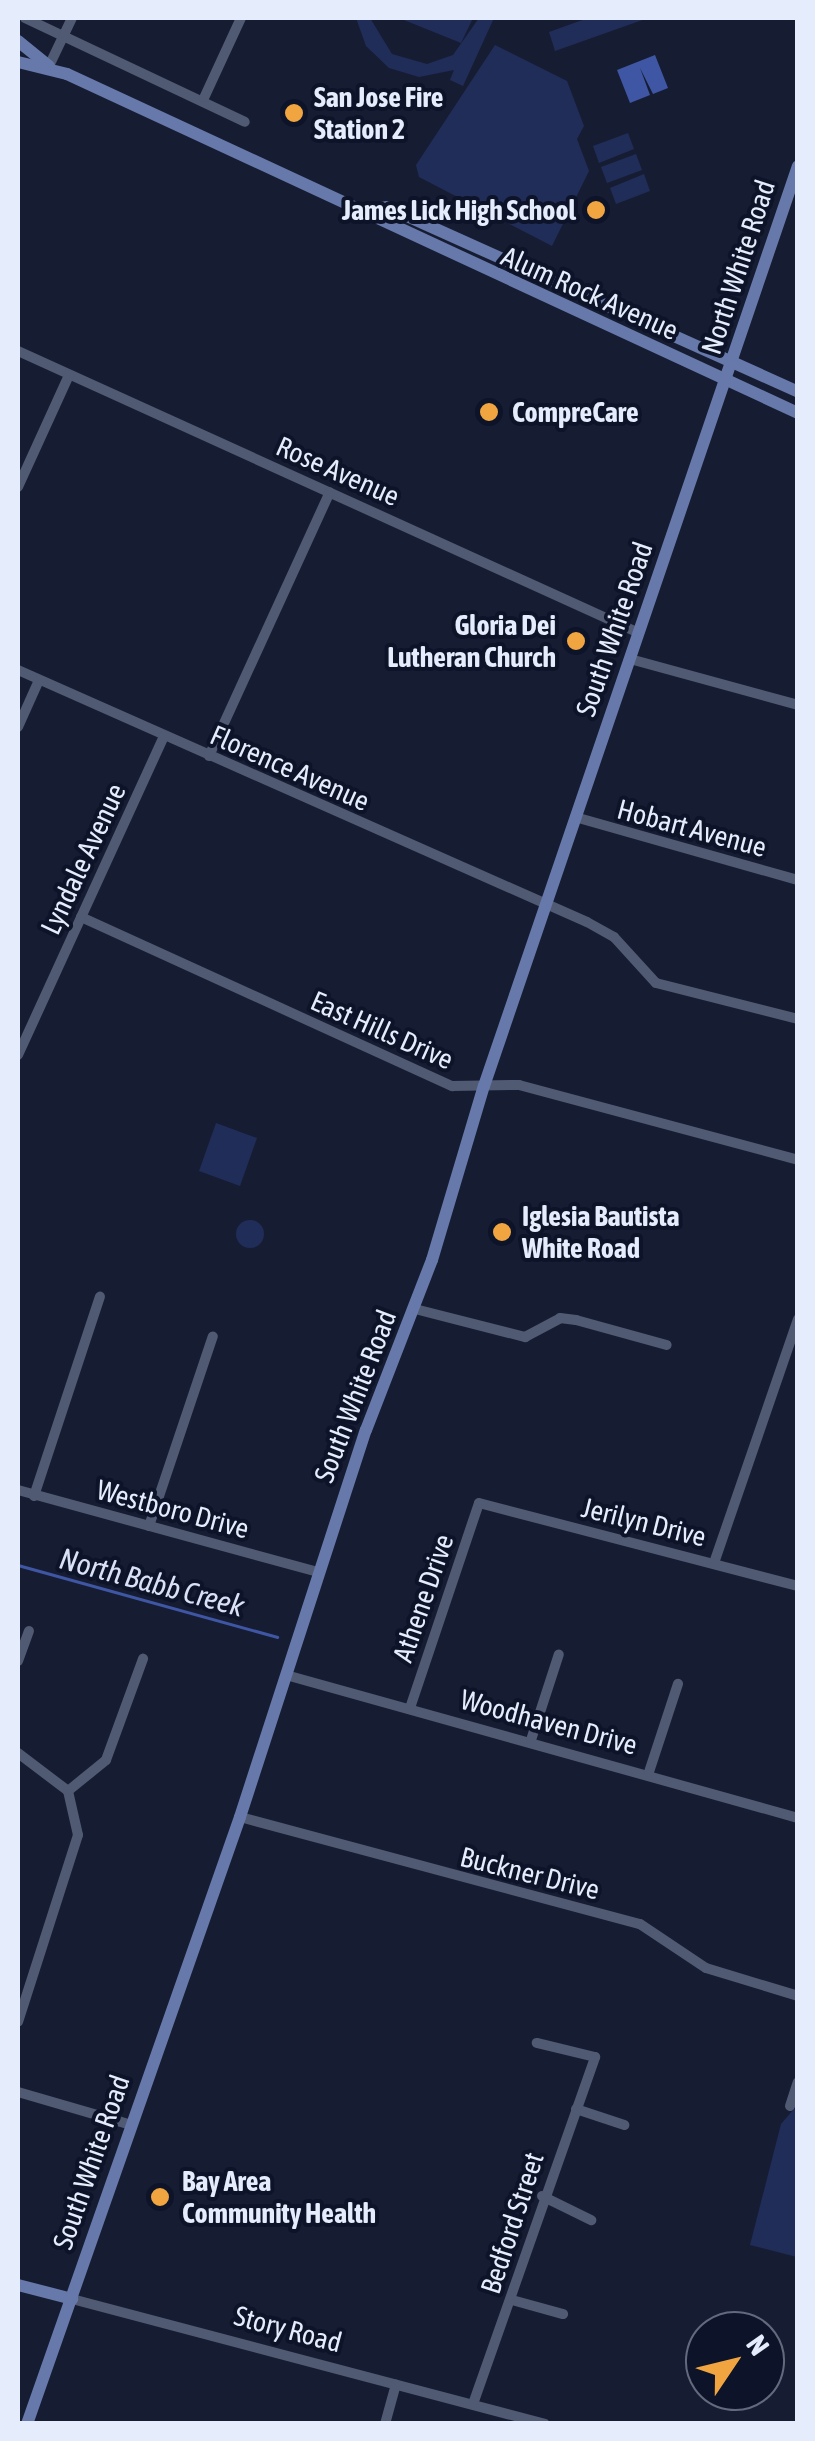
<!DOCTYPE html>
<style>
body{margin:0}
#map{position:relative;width:815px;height:2441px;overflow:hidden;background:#161d33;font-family:"Asap Condensed",sans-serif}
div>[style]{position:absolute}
.green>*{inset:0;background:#202d58}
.round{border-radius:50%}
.water>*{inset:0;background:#3f56a4}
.stream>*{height:2.5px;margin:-1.25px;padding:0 1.25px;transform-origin:1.25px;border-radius:1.25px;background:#3f56a4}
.minor>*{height:10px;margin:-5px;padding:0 5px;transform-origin:5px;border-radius:5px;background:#505a73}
.major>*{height:12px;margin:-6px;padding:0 6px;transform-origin:6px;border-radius:6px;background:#6779aa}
.dots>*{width:28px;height:28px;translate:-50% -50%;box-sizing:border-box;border:5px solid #0d1429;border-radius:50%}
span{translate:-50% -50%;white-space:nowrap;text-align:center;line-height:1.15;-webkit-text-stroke:8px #0d1429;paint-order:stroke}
.poi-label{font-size:28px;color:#e5ecfb;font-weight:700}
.left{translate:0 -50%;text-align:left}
.right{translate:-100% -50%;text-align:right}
.street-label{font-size:28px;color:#e5ecfb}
.water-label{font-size:30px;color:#d9e1f7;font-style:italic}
.frame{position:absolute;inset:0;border:20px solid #e5ecfb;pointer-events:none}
.north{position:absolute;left:685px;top:2311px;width:100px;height:100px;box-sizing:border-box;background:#0d1429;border:2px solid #636a7d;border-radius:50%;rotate:55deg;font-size:28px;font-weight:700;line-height:40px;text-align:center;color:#e5ecfb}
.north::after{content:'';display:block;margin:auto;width:35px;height:45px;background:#f1a540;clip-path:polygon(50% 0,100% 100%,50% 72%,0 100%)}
</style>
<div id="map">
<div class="green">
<i style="clip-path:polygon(356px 18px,370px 18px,392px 54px,427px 64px,453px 55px,479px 18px,494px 18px,463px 86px,450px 80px,454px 70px,419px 77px,389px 68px,366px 46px)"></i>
<i style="clip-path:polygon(399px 18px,473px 18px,461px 43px)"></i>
<i style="clip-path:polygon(588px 18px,648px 18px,555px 51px,549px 32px)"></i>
<i style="clip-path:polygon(495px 45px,567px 81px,584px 126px,577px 139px,589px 171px,552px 246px,419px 177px,416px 165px)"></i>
<i style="clip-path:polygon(628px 133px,634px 149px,599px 163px,593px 146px)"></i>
<i style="clip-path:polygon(636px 154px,642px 170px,607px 183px,601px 167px)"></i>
<i style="clip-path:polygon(644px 174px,650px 191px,616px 204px,610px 188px)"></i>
<i style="clip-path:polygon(216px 1123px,257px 1138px,240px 1186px,199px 1171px)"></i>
<i class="round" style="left:236px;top:1220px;width:28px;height:28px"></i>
<i style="clip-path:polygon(794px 2109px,798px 2110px,797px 2257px,750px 2245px,781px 2124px)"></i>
</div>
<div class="water">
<i style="clip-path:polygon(655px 55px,668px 88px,653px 94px,640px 68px,650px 95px,630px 103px,617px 70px)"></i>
</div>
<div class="stream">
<i style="left:18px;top:1565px;width:269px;rotate:15.5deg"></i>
</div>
<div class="minor">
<i style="left:25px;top:18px;width:243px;rotate:25.3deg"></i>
<i style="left:49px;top:66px;width:53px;rotate:-64.4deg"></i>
<i style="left:204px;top:98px;width:88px;rotate:-65.2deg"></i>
<i style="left:18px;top:351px;width:682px;rotate:24.42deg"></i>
<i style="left:18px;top:487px;width:123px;rotate:-65.5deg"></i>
<i style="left:630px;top:659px;width:174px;rotate:15.3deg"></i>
<i style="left:18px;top:670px;width:622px;rotate:23.89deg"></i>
<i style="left:587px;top:922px;width:31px;rotate:29deg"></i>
<i style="left:614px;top:937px;width:62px;rotate:47.6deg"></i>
<i style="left:656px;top:983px;width:146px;rotate:14.2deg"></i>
<i style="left:18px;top:727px;width:51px;rotate:-65.9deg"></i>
<i style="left:209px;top:756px;width:290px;rotate:-65.4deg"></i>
<i style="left:575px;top:817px;width:232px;rotate:15.8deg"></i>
<i style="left:81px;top:917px;width:408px;rotate:24.5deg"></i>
<i style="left:452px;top:1086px;width:67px;rotate:-0.9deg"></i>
<i style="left:519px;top:1085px;width:289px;rotate:15deg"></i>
<i style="left:18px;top:1055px;width:351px;rotate:-65.4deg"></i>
<i style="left:415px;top:1309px;width:114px;rotate:14.3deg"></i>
<i style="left:525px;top:1337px;width:40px;rotate:-28deg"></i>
<i style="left:560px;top:1318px;width:16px;rotate:7deg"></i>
<i style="left:576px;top:1320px;width:94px;rotate:15.4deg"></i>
<i style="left:18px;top:1490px;width:310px;rotate:15.3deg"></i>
<i style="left:34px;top:1496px;width:210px;rotate:-71.7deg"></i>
<i style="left:149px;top:1526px;width:200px;rotate:-71.4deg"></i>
<i style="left:714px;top:1563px;width:258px;rotate:-71deg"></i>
<i style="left:18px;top:1661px;width:32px;rotate:-70deg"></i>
<i style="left:286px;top:1675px;width:532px;rotate:15.6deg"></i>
<i style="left:410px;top:1708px;width:216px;rotate:-71.4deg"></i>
<i style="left:479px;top:1503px;width:330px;rotate:14.6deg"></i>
<i style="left:531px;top:1740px;width:90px;rotate:-72deg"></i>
<i style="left:18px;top:1753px;width:63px;rotate:37.2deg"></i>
<i style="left:68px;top:1791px;width:45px;rotate:77.2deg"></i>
<i style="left:78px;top:1835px;width:196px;rotate:107.8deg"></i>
<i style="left:649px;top:1772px;width:93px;rotate:-71.8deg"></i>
<i style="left:68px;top:1791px;width:49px;rotate:-39.2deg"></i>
<i style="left:106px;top:1760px;width:108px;rotate:-69.9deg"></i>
<i style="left:240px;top:1817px;width:414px;rotate:15deg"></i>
<i style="left:640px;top:1924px;width:79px;rotate:33.7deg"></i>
<i style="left:706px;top:1968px;width:96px;rotate:16.9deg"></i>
<i style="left:18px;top:2092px;width:115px;rotate:16.2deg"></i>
<i style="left:790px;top:2106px;width:25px;rotate:-72deg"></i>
<i style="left:576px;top:2109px;width:51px;rotate:18.4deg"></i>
<i style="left:542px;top:2196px;width:55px;rotate:26.1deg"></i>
<i style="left:72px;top:2299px;width:489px;rotate:14.8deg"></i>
<i style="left:512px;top:2300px;width:53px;rotate:15.4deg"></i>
<i style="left:473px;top:2404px;width:368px;rotate:-70.6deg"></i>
<i style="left:595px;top:2057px;width:60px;rotate:-166.4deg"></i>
<i style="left:385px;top:2424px;width:41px;rotate:-74.6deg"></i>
</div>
<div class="major">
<i style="left:18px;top:41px;width:40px;rotate:39deg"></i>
<i style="left:18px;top:62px;width:50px;rotate:13.8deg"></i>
<i style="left:67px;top:74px;width:806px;rotate:24.88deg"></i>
<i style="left:366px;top:209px;width:21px;rotate:-5deg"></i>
<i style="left:387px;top:207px;width:451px;rotate:24.2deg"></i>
<i style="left:18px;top:2285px;width:56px;rotate:14.5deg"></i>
<i style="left:27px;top:2424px;width:643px;rotate:-70.66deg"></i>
<i style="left:240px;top:1817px;width:407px;rotate:-72deg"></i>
<i style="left:366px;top:1430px;width:182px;rotate:-68.8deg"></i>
<i style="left:432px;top:1260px;width:182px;rotate:-73.4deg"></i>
<i style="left:484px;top:1086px;width:972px;rotate:-71.16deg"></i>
</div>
<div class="dots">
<i style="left:294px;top:113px;background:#f1a540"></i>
<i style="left:596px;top:210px;background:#f1a540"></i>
<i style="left:489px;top:412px;background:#f1a540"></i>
<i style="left:576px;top:641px;background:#f1a540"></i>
<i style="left:502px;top:1232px;background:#f1a540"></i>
<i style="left:160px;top:2197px;background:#f1a540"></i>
</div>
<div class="poi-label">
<span class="left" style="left:314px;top:113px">San Jose Fire<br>Station 2</span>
<span class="right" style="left:576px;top:210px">James Lick High School</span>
<span class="left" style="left:512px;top:412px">CompreCare</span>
<span class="right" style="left:556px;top:641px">Gloria Dei<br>Lutheran Church</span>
<span class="left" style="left:522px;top:1232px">Iglesia Bautista<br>White Road</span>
<span class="left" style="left:182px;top:2197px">Bay Area<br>Community Health</span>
</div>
<div class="street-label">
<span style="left:738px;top:267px;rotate:-72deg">North White Road</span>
<span style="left:590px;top:293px;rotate:24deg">Alum Rock Avenue</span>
<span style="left:338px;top:471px;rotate:24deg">Rose Avenue</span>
<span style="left:614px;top:629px;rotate:-71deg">South White Road</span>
<span style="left:290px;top:768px;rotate:24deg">Florence Avenue</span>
<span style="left:692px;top:828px;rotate:15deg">Hobart Avenue</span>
<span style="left:83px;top:859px;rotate:-65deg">Lyndale Avenue</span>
<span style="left:382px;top:1030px;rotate:24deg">East Hills Drive</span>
<span style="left:355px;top:1396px;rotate:-69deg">South White Road</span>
<span style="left:173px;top:1509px;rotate:15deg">Westboro Drive</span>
<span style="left:644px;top:1522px;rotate:14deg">Jerilyn Drive</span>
<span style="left:423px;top:1598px;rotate:-71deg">Athene Drive</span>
<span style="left:549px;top:1722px;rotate:15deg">Woodhaven Drive</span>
<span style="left:530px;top:1873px;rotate:14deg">Buckner Drive</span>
<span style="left:91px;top:2162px;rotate:-71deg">South White Road</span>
<span style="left:512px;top:2223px;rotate:-72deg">Bedford Street</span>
<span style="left:288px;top:2329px;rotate:15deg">Story Road</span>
</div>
<div class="water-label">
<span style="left:152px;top:1582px;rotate:15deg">North Babb Creek</span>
</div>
<div class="frame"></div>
<div class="north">N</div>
</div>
